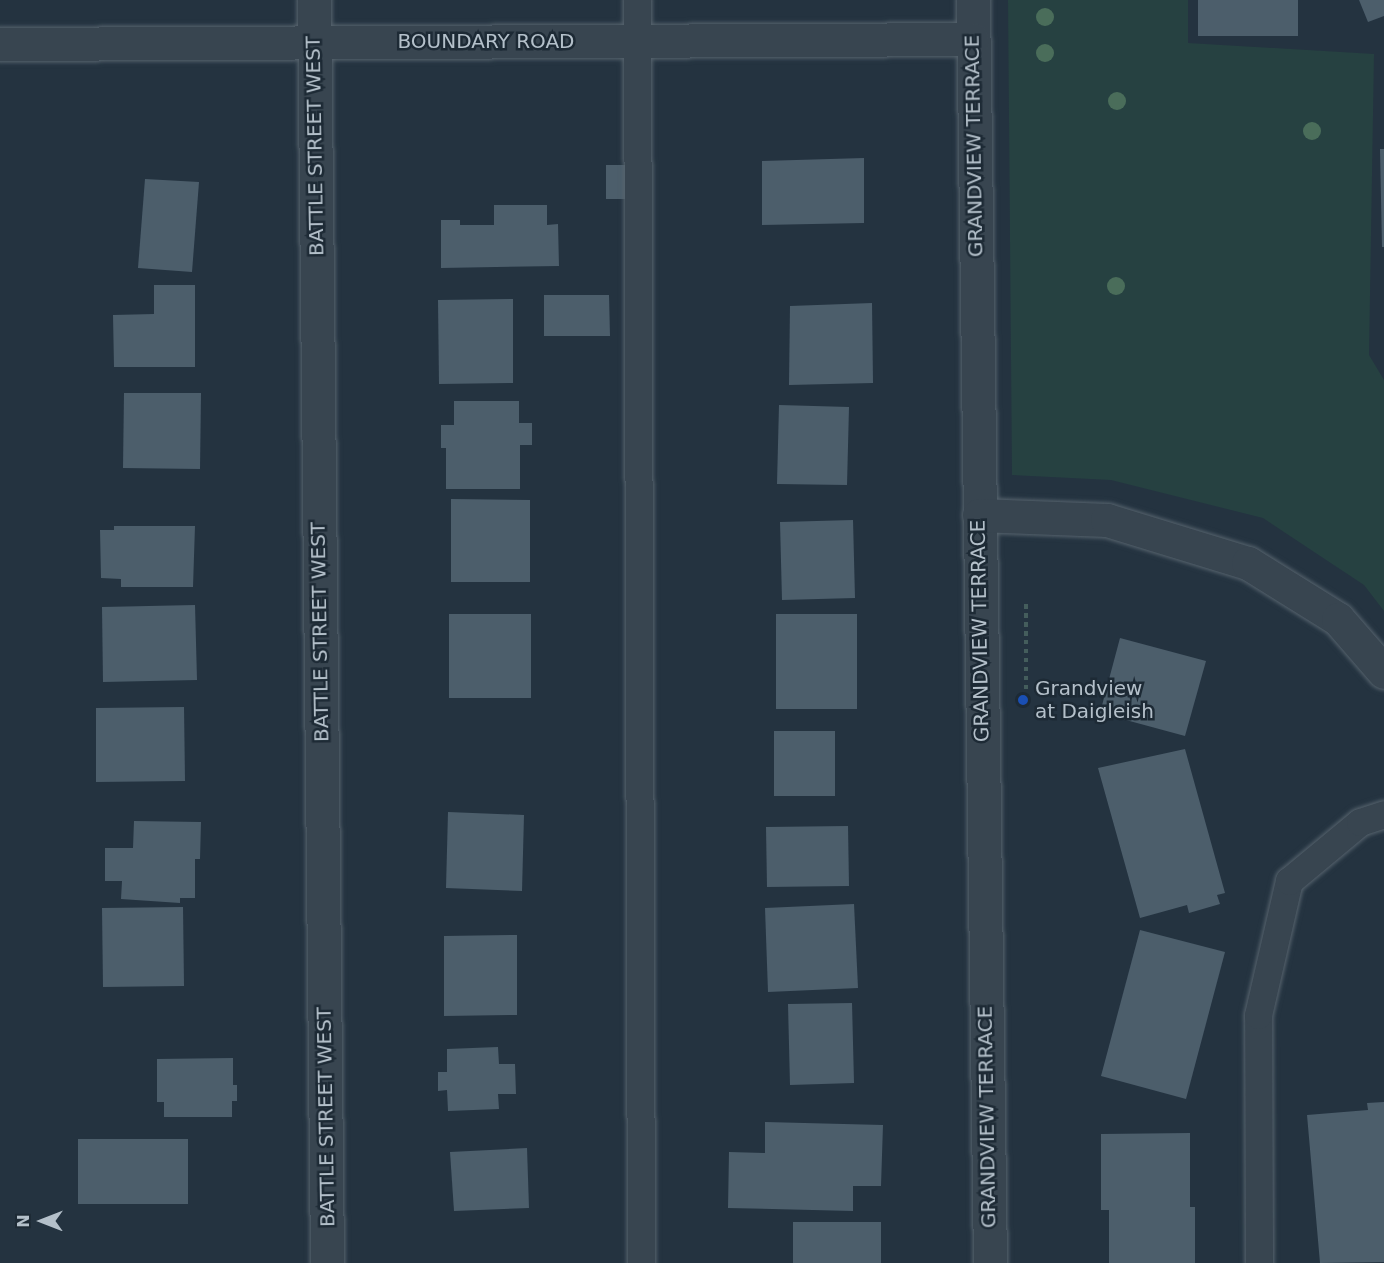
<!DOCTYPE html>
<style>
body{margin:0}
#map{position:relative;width:1384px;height:1263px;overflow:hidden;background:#243340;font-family:"DejaVu Sans",sans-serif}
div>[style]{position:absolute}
.green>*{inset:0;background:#264141}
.building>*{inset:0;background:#4c5e6b}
.path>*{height:4px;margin-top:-2px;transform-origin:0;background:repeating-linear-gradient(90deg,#445d5c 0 4.5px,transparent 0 9px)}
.roads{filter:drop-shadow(0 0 2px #56636d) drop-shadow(0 0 2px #56636d)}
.service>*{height:27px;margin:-13.5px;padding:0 13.5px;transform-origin:13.5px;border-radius:13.5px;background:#384550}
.minor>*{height:33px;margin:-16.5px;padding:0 16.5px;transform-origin:16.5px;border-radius:16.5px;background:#384550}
.trees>*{width:18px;height:18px;margin:-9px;border-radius:50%;background:#4a6d5a}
.dots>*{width:16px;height:16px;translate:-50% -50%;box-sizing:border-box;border:3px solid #1d2a35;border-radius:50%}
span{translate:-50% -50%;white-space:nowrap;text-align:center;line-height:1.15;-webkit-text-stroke:5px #1d2a35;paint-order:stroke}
.street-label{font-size:20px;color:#b4c0ca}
.poi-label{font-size:20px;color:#b4c0ca}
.left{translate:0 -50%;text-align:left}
.north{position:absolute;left:12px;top:1191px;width:60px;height:60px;-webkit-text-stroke:4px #1d2a35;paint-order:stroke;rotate:270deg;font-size:16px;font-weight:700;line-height:24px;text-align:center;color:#b4c0ca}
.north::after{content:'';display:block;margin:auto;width:21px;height:27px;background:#b4c0ca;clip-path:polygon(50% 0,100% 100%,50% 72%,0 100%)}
</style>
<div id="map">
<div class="green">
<i style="clip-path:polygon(1008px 0,1188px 0,1188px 43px,1374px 54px,1369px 355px,1384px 380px,1384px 611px,1364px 585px,1263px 518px,1111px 480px,1012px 475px)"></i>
</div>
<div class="building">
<i style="clip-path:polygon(1198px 0,1298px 0,1298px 36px,1198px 36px)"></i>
<i style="clip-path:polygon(1359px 0,1384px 0,1384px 16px,1368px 22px)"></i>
<i style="clip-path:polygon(1380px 149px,1384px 149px,1384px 247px,1382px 247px)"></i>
<i style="clip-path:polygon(864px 158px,864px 223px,762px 225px,762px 161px)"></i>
<i style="clip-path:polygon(606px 165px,628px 165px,628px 199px,606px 199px)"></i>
<i style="clip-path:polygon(145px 179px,199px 182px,192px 272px,138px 268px)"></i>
<i style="clip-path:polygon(494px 205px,547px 205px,547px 225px,558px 224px,559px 266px,441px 268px,441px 220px,460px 220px,460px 225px,494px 225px)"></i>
<i style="clip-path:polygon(154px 285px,195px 285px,195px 367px,114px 367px,113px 315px,154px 314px)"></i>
<i style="clip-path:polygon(544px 295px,609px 295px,610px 336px,544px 336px)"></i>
<i style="clip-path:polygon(513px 299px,513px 383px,439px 384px,438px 300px)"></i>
<i style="clip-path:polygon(872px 303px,873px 383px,789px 385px,790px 306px)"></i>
<i style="clip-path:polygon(124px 393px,201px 393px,200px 469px,123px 468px)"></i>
<i style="clip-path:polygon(454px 401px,519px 401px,519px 423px,532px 423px,532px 445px,520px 445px,520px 489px,446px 489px,446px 448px,441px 448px,441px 425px,454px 425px)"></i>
<i style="clip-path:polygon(779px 405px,849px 407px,847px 485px,777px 484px)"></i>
<i style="clip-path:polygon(451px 499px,530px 500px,530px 582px,451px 582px)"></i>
<i style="clip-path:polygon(853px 520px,855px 598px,782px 600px,780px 522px)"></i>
<i style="clip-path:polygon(114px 526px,195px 526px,193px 587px,121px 587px,121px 579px,101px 578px,100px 530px,114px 530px)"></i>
<i style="clip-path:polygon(195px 605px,197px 680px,103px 682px,102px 607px)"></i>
<i style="clip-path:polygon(449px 614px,531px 614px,531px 698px,449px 698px)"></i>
<i style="clip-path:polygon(776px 614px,857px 614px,857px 709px,776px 709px)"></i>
<i style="clip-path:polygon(1120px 638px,1206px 661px,1185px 736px,1100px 713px)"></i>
<i style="clip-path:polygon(184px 707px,185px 781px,96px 782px,96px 708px)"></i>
<i style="clip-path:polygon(774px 731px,835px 731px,835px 796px,774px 796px)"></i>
<i style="clip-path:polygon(1185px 749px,1225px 893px,1217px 895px,1220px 904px,1189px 913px,1187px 905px,1140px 918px,1098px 768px)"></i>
<i style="clip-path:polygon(448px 812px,524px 815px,522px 891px,446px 888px)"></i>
<i style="clip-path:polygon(134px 821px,201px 822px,200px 859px,195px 859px,195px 898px,180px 898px,180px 903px,121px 899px,122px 881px,105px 881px,105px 848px,133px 848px)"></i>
<i style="clip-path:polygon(848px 826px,849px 886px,767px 887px,766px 827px)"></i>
<i style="clip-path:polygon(854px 904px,858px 988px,768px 992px,765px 908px)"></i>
<i style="clip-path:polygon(183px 907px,184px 986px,103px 987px,102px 908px)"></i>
<i style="clip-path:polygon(1140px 930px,1225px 952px,1186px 1099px,1101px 1076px)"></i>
<i style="clip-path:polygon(517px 935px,517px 1015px,444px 1016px,444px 936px)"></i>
<i style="clip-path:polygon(852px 1003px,854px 1083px,790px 1085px,788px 1004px)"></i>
<i style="clip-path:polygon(498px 1047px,499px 1064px,515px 1064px,516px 1094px,498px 1094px,499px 1109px,448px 1111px,447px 1090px,438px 1091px,438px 1072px,447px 1072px,447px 1049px)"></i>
<i style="clip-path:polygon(233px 1058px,233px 1085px,237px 1085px,237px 1101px,232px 1101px,232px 1117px,164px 1117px,164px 1102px,157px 1102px,157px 1059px)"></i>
<i style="clip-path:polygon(1384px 1102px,1384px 1262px,1320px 1263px,1307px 1115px,1368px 1110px,1367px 1103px)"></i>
<i style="clip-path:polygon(765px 1122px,883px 1125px,881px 1186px,853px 1186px,853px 1211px,728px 1208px,729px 1152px,765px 1153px)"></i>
<i style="clip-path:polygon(1190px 1133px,1190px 1207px,1195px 1207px,1195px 1263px,1109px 1263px,1109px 1210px,1101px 1210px,1101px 1134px)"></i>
<i style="clip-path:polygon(78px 1139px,188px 1139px,188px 1204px,78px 1204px)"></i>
<i style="clip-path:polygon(527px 1148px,529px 1208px,454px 1211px,450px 1152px)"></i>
<i style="clip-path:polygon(793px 1222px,881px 1222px,881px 1263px,793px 1263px)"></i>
</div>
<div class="path">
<i style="left:1026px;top:604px;width:88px;rotate:90deg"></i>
</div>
<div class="roads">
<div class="service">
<i style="left:637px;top:0;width:1263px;rotate:89.82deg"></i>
<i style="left:1259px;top:1263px;width:248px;rotate:-90.2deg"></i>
<i style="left:1258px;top:1015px;width:138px;rotate:-77deg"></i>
<i style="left:1289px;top:881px;width:92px;rotate:-39.7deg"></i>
<i style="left:1360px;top:822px;width:25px;rotate:-18deg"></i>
</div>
<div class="minor">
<i style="left:314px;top:0;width:1263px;rotate:89.41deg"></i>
<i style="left:973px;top:0;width:1263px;rotate:89.23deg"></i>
<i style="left:0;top:44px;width:972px;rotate:-0.29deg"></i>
<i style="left:979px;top:515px;width:128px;rotate:2.2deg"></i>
<i style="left:1107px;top:520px;width:147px;rotate:17deg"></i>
<i style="left:1248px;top:563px;width:106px;rotate:31.9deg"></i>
<i style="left:1338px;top:619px;width:70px;rotate:49deg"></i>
</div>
</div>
<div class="trees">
<i style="left:1045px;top:17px"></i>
<i style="left:1045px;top:53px"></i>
<i style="left:1117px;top:101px"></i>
<i style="left:1312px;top:131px"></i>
<i style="left:1116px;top:286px"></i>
</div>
<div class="dots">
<i style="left:1023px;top:700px;background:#1a4fb4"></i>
</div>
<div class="street-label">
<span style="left:486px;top:41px">BOUNDARY ROAD</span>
<span style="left:315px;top:146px;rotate:-91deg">BATTLE STREET WEST</span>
<span style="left:974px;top:146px;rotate:-91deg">GRANDVIEW TERRACE</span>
<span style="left:980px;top:631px;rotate:-91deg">GRANDVIEW TERRACE</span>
<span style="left:320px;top:632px;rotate:-91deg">BATTLE STREET WEST</span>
<span style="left:326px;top:1117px;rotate:-91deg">BATTLE STREET WEST</span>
<span style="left:987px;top:1117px;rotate:-91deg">GRANDVIEW TERRACE</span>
</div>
<div class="poi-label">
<span class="left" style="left:1035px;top:700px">Grandview<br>at Daigleish</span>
</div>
<div class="north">N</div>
</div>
